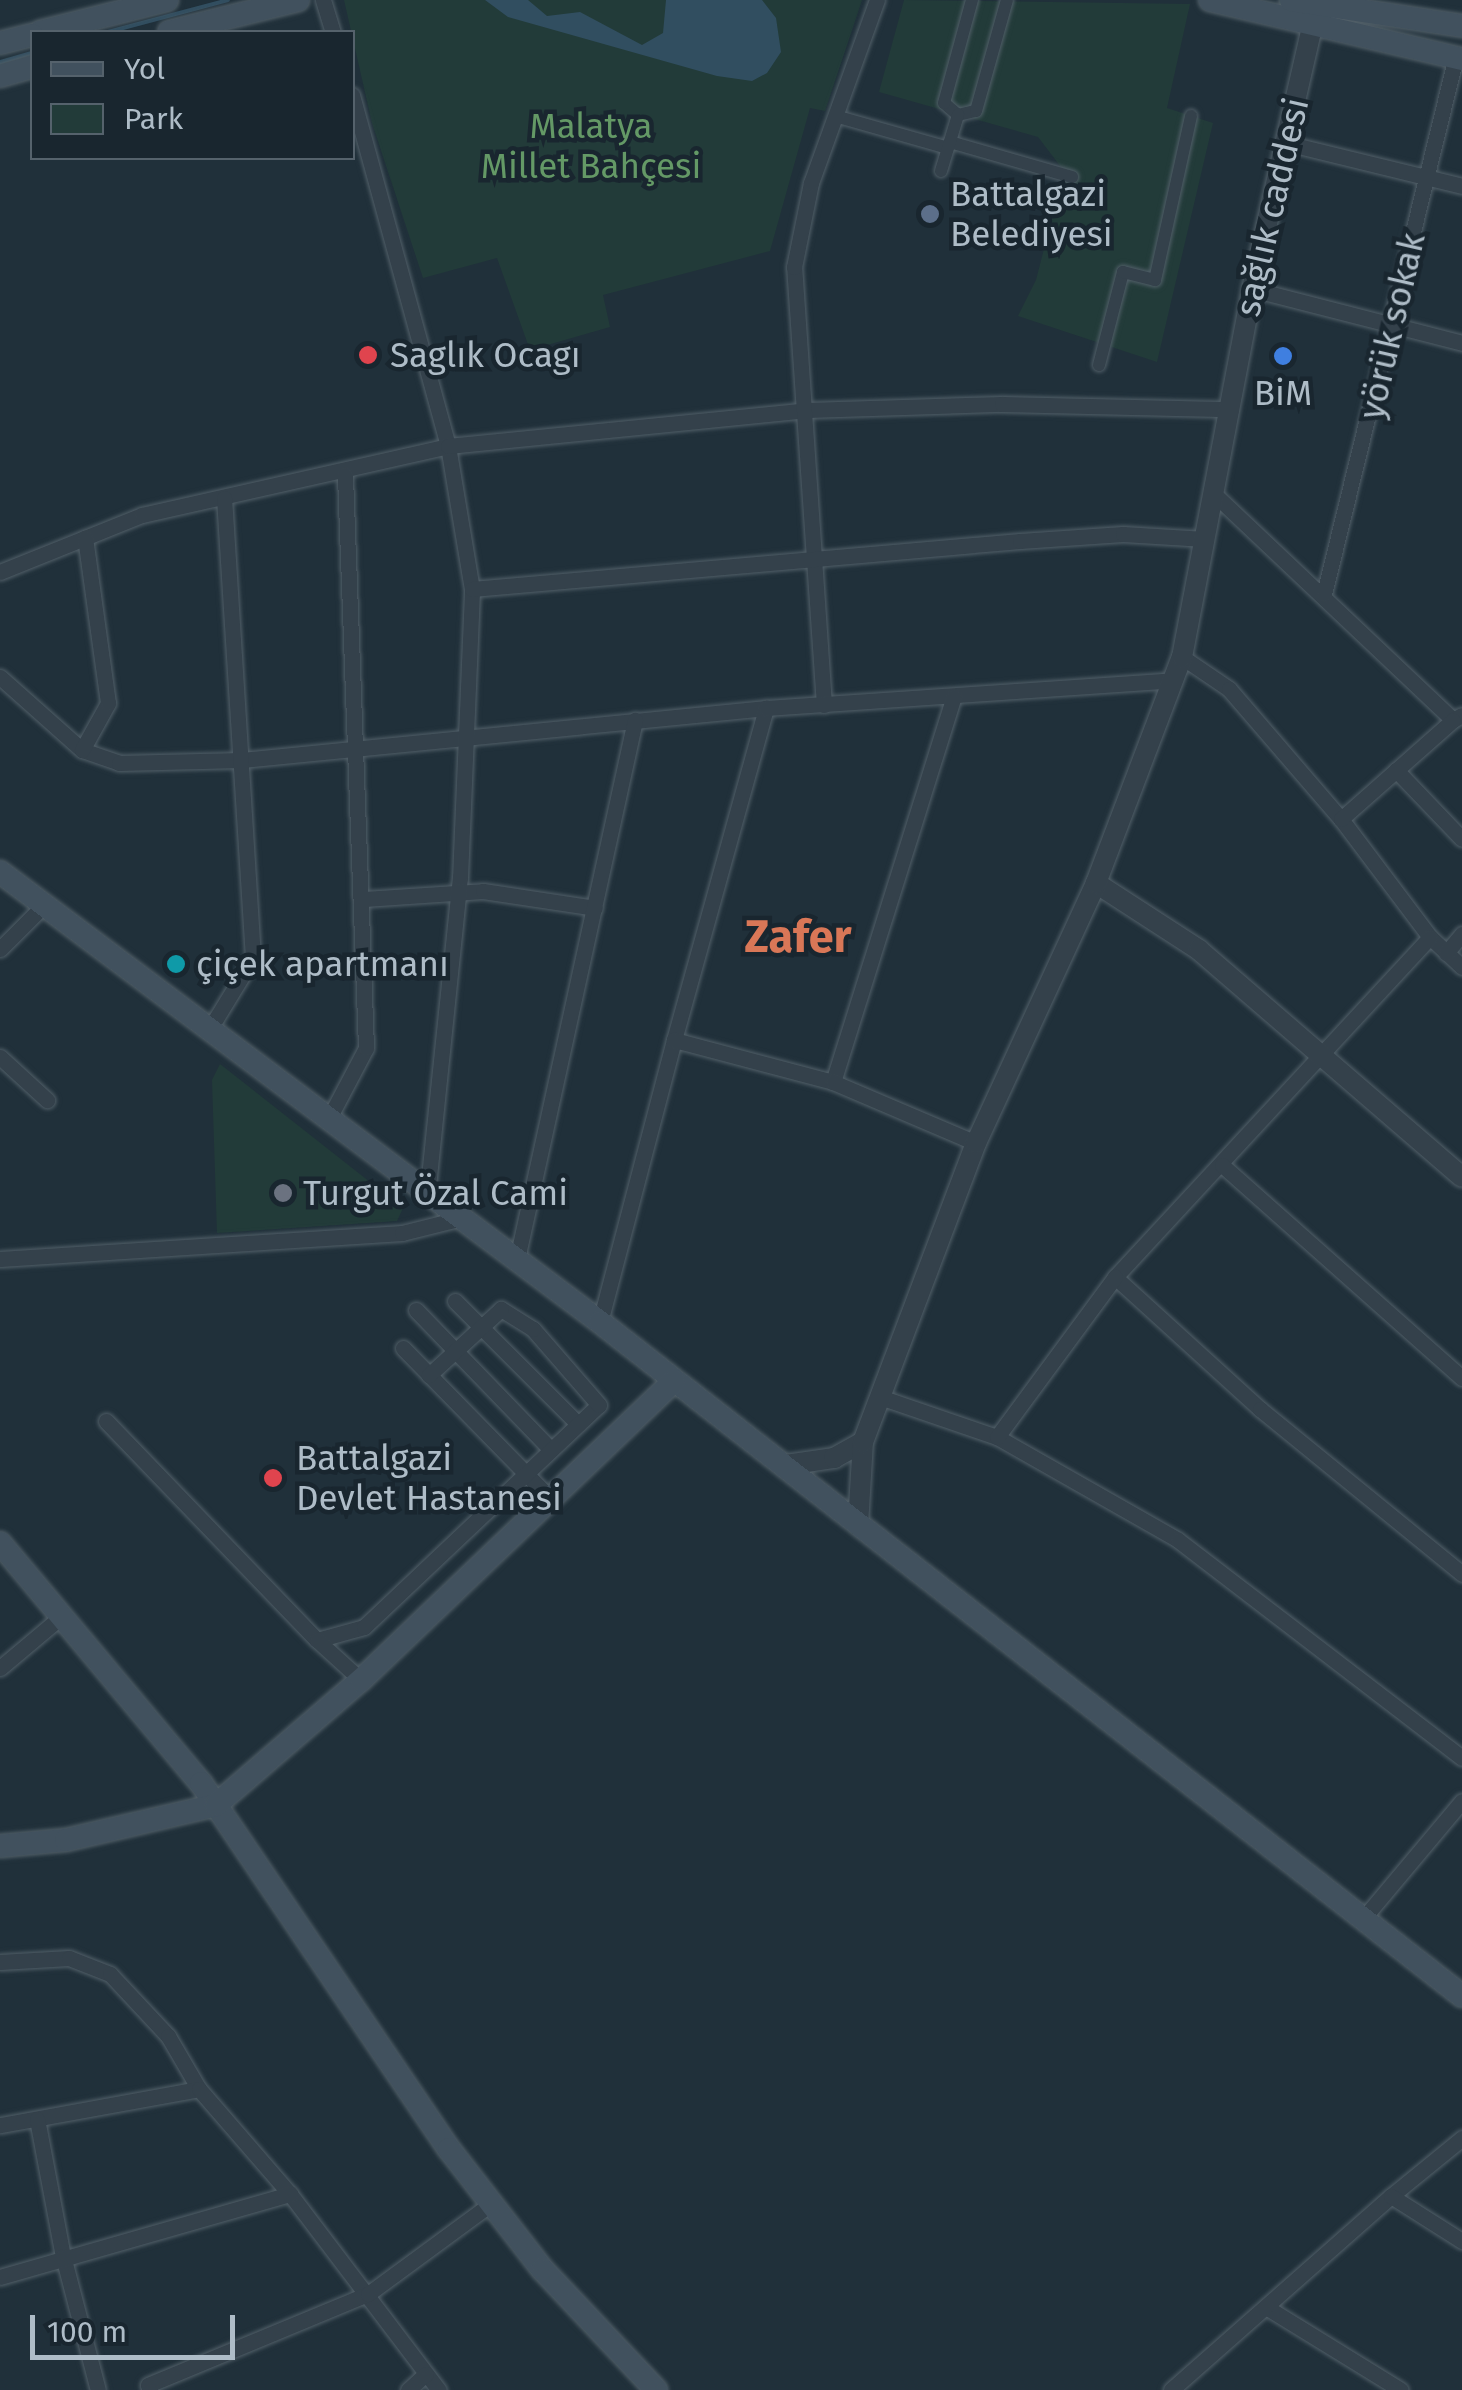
<!DOCTYPE html>
<meta charset="utf-8">
<style>
body{margin:0}
#map{position:relative;width:1462px;height:2390px;overflow:hidden;background:#20303a;font-family:"Fira Sans",sans-serif}
div>[style]{position:absolute}
.green>*{inset:0;background:#223b39}
.water>*{inset:0;background:#314e60}
.stream>*{height:4px;margin:-2px;padding:0 2px;transform-origin:2px;border-radius:2px;background:#314e60}
.roads{filter:drop-shadow(0 0 2px #515f68) drop-shadow(0 0 2px #515f68)}
.pedestrian>*{height:12px;margin:-6px;padding:0 6px;transform-origin:6px;border-radius:6px;background:#34414b}
.minor>*{height:15px;margin:-7.5px;padding:0 7.5px;transform-origin:7.5px;border-radius:7.5px;background:#34414b}
.tertiary>*{height:20px;margin:-10px;padding:0 10px;transform-origin:10px;border-radius:10px;background:#34414b}
.secondary>*{height:22px;margin:-11px;padding:0 11px;transform-origin:11px;border-radius:11px;background:#41515e}
.dots>*{width:28px;height:28px;translate:-50% -50%;box-sizing:border-box;border:5px solid #19262f;border-radius:50%}
span{translate:-50% -50%;white-space:nowrap;text-align:center;line-height:1.15;-webkit-text-stroke:9px #19262f;paint-order:stroke}
.park-label{font-size:35px;color:#649966}
.poi-label{font-size:35px;color:#aebcc7}
.left{translate:0 -50%;text-align:left}
.street-label{font-size:35px;color:#aebcc7}
.district-label{font-size:45px;color:#d97757;font-weight:700}
.legend{position:absolute;left:30px;top:30px;width:325px;height:130px;box-sizing:border-box;background:#19262f;border:2px solid #55626c;margin:0;padding:12px 18px;list-style:none;font-size:30px;color:#aebcc7}
.legend li{display:flex;align-items:center;gap:20px;height:50px}
.legend b{width:50px;border:2px solid #55626c}
.scale{position:absolute;left:30px;top:2315px;width:205px;height:45px;box-sizing:border-box;border:5px solid #aebcc7;border-top:0;padding-left:12px;font-size:30px;line-height:35px;white-space:nowrap;color:#aebcc7;-webkit-text-stroke:8px #19262f;paint-order:stroke}
</style>
<div id="map">
<div class="green">
<i style="clip-path:polygon(344px 0,862px 0,825px 111px,810px 108px,770px 251px,603px 295px,610px 327px,530px 350px,497px 258px,423px 278px,372px 123px)"></i>
<i style="clip-path:polygon(904px 0,1190px 4px,1167px 108px,1213px 123px,1157px 362px,1018px 316px,1036px 280px,1064px 171px,1038px 137px,879px 92px)"></i>
<i style="clip-path:polygon(220px 1064px,403px 1208px,397px 1221px,217px 1233px,212px 1080px)"></i>
</div>
<div class="water">
<i style="clip-path:polygon(485px 0,528px 0,547px 16px,580px 12px,642px 45px,663px 33px,666px 0,762px 0,776px 18px,781px 52px,767px 73px,752px 81px,717px 76px,508px 17px)"></i>
</div>
<div class="stream">
<i style="left:108px;top:32px;width:124px;rotate:-14.9deg"></i>
<i style="left:0;top:62px;width:33px;rotate:-16deg"></i>
</div>
<div class="roads">
<div class="pedestrian">
<i style="left:958px;top:115px;width:18px;rotate:-13deg"></i>
<i style="left:976px;top:111px;width:115px;rotate:-74.4deg"></i>
<i style="left:958px;top:115px;width:18px;rotate:-139deg"></i>
<i style="left:944px;top:103px;width:107px;rotate:-74.8deg"></i>
<i style="left:835px;top:116px;width:117px;rotate:15.8deg"></i>
<i style="left:950px;top:142px;width:127px;rotate:16deg"></i>
<i style="left:941px;top:171px;width:59px;rotate:-73.1deg"></i>
<i style="left:1099px;top:365px;width:96px;rotate:-75.5deg"></i>
<i style="left:1123px;top:272px;width:33px;rotate:14deg"></i>
<i style="left:1155px;top:280px;width:168px;rotate:-77.6deg"></i>
</div>
<div class="minor">
<i style="left:323px;top:0;width:34px;rotate:73deg"></i>
<i style="left:352px;top:95px;width:364px;rotate:74.7deg"></i>
<i style="left:448px;top:446px;width:145px;rotate:80.5deg"></i>
<i style="left:1286px;top:143px;width:181px;rotate:13.7deg"></i>
<i style="left:1252px;top:289px;width:217px;rotate:14.4deg"></i>
<i style="left:1213px;top:493px;width:330px;rotate:43.4deg"></i>
<i style="left:1453px;top:720px;width:10px;rotate:-29deg"></i>
<i style="left:0;top:572px;width:153px;rotate:-21.9deg"></i>
<i style="left:142px;top:515px;width:314px;rotate:-12.7deg"></i>
<i style="left:448px;top:446px;width:361px;rotate:-5.7deg"></i>
<i style="left:807px;top:410px;width:195px;rotate:-1.8deg"></i>
<i style="left:1002px;top:404px;width:229px;rotate:1.3deg"></i>
<i style="left:1324px;top:594px;width:554px;rotate:-76.21deg"></i>
<i style="left:1182px;top:657px;width:57px;rotate:34.2deg"></i>
<i style="left:1229px;top:689px;width:172px;rotate:49.3deg"></i>
<i style="left:1341px;top:819px;width:148px;rotate:53deg"></i>
<i style="left:1430px;top:937px;width:44px;rotate:43.2deg"></i>
<i style="left:0;top:677px;width:110px;rotate:41.7deg"></i>
<i style="left:82px;top:750px;width:39px;rotate:19deg"></i>
<i style="left:119px;top:763px;width:123px;rotate:-1.4deg"></i>
<i style="left:242px;top:760px;width:527px;rotate:-5.67deg"></i>
<i style="left:824px;top:705px;width:439px;rotate:-93.9deg"></i>
<i style="left:794px;top:267px;width:86px;rotate:-78.6deg"></i>
<i style="left:811px;top:183px;width:195px;rotate:-70.2deg"></i>
<i style="left:82px;top:750px;width:54px;rotate:-61deg"></i>
<i style="left:108px;top:703px;width:167px;rotate:-97.9deg"></i>
<i style="left:1396px;top:770px;width:95px;rotate:46.3deg"></i>
<i style="left:1341px;top:819px;width:149px;rotate:-41.5deg"></i>
<i style="left:364px;top:899px;width:119px;rotate:-3.8deg"></i>
<i style="left:483px;top:891px;width:113px;rotate:8.6deg"></i>
<i style="left:1430px;top:937px;width:463px;rotate:132.8deg"></i>
<i style="left:1115px;top:1277px;width:196px;rotate:42.3deg"></i>
<i style="left:1260px;top:1409px;width:261px;rotate:39.2deg"></i>
<i style="left:0;top:949px;width:62px;rotate:-45deg"></i>
<i style="left:1446px;top:953px;width:25px;rotate:-50deg"></i>
<i style="left:209px;top:1030px;width:84px;rotate:-58.6deg"></i>
<i style="left:253px;top:958px;width:461px;rotate:-93.6deg"></i>
<i style="left:674px;top:1040px;width:345px;rotate:-74.5deg"></i>
<i style="left:766px;top:708px;width:408px;rotate:-3.9deg"></i>
<i style="left:0;top:1057px;width:64px;rotate:42.5deg"></i>
<i style="left:833px;top:1082px;width:404px;rotate:-72.6deg"></i>
<i style="left:328px;top:1120px;width:81px;rotate:-62.2deg"></i>
<i style="left:366px;top:1048px;width:574px;rotate:-92.1deg"></i>
<i style="left:1222px;top:1165px;width:321px;rotate:41.6deg"></i>
<i style="left:427px;top:1196px;width:320px;rotate:-84.1deg"></i>
<i style="left:460px;top:878px;width:289px;rotate:-87.6deg"></i>
<i style="left:472px;top:589px;width:550px;rotate:-5.01deg"></i>
<i style="left:1020px;top:541px;width:103px;rotate:-3.9deg"></i>
<i style="left:1123px;top:534px;width:82px;rotate:3.5deg"></i>
<i style="left:0;top:1259px;width:403px;rotate:-3.7deg"></i>
<i style="left:402px;top:1233px;width:58px;rotate:-14deg"></i>
<i style="left:517px;top:1259px;width:552px;rotate:-77.65deg"></i>
<i style="left:455px;top:1301px;width:174px;rotate:45deg"></i>
<i style="left:416px;top:1310px;width:194px;rotate:46deg"></i>
<i style="left:600px;top:1322px;width:292px;rotate:-75.3deg"></i>
<i style="left:674px;top:1040px;width:164px;rotate:14.8deg"></i>
<i style="left:833px;top:1082px;width:155px;rotate:23.1deg"></i>
<i style="left:403px;top:1348px;width:214px;rotate:45.6deg"></i>
<i style="left:883px;top:1398px;width:120px;rotate:18.9deg"></i>
<i style="left:997px;top:1437px;width:208px;rotate:29.6deg"></i>
<i style="left:1178px;top:1540px;width:358px;rotate:37.5deg"></i>
<i style="left:106px;top:1421px;width:304px;rotate:46.1deg"></i>
<i style="left:317px;top:1640px;width:49px;rotate:-15.5deg"></i>
<i style="left:364px;top:1627px;width:323px;rotate:-43.4deg"></i>
<i style="left:599px;top:1405px;width:101px;rotate:-131deg"></i>
<i style="left:533px;top:1329px;width:38px;rotate:-148deg"></i>
<i style="left:501px;top:1309px;width:98px;rotate:137.5deg"></i>
<i style="left:997px;top:1437px;width:199px;rotate:-53.6deg"></i>
<i style="left:317px;top:1640px;width:59px;rotate:42.3deg"></i>
<i style="left:0;top:1668px;width:82px;rotate:-40.1deg"></i>
<i style="left:1362px;top:1920px;width:155px;rotate:-50deg"></i>
<i style="left:0;top:1962px;width:69px;rotate:-3.3deg"></i>
<i style="left:69px;top:1958px;width:44px;rotate:21.3deg"></i>
<i style="left:110px;top:1974px;width:85px;rotate:46.9deg"></i>
<i style="left:168px;top:2036px;width:61px;rotate:59.7deg"></i>
<i style="left:199px;top:2089px;width:202px;rotate:169.7deg"></i>
<i style="left:199px;top:2089px;width:139px;rotate:49.1deg"></i>
<i style="left:290px;top:2194px;width:246px;rotate:52.8deg"></i>
<i style="left:37px;top:2119px;width:139px;rotate:79.3deg"></i>
<i style="left:63px;top:2256px;width:138px;rotate:75.4deg"></i>
<i style="left:1391px;top:2196px;width:92px;rotate:-39.2deg"></i>
<i style="left:0;top:2277px;width:302px;rotate:-16deg"></i>
<i style="left:1266px;top:2307px;width:158px;rotate:31.6deg"></i>
<i style="left:150px;top:2390px;width:5px;rotate:-112deg"></i>
<i style="left:148px;top:2385px;width:238px;rotate:-22.5deg"></i>
<i style="left:368px;top:2294px;width:154px;rotate:-36.3deg"></i>
<i style="left:408px;top:2390px;width:24px;rotate:-42deg"></i>
<i style="left:1171px;top:2390px;width:293px;rotate:-41.4deg"></i>
<i style="left:1391px;top:2196px;width:84px;rotate:32.4deg"></i>
</div>
<div class="tertiary">
<i style="left:1096px;top:883px;width:123px;rotate:33deg"></i>
<i style="left:1199px;top:950px;width:347px;rotate:40.8deg"></i>
<i style="left:786px;top:1465px;width:49px;rotate:-8.3deg"></i>
<i style="left:834px;top:1458px;width:33px;rotate:-29deg"></i>
<i style="left:858px;top:1525px;width:83px;rotate:-86.6deg"></i>
<i style="left:863px;top:1442px;width:320px;rotate:-69.3deg"></i>
<i style="left:976px;top:1143px;width:286px;rotate:-65.2deg"></i>
<i style="left:1096px;top:883px;width:242px;rotate:-69.2deg"></i>
<i style="left:1182px;top:657px;width:375px;rotate:-79.2deg"></i>
<i style="left:1252px;top:289px;width:287px;rotate:-77.1deg"></i>
</div>
<div class="secondary">
<i style="left:1210px;top:0;width:259px;rotate:13.2deg"></i>
<i style="left:1291px;top:0;width:173px;rotate:8.6deg"></i>
<i style="left:40px;top:32px;width:131px;rotate:-14.1deg"></i>
<i style="left:169px;top:32px;width:133px;rotate:-13.9deg"></i>
<i style="left:0;top:43px;width:33px;rotate:-14deg"></i>
<i style="left:0;top:76px;width:33px;rotate:-16deg"></i>
<i style="left:0;top:872px;width:750px;rotate:36.87deg"></i>
<i style="left:600px;top:1322px;width:1094px;rotate:38.02deg"></i>
<i style="left:0;top:1543px;width:313px;rotate:50.1deg"></i>
<i style="left:201px;top:1783px;width:442px;rotate:55.9deg"></i>
<i style="left:449px;top:2149px;width:153px;rotate:52.2deg"></i>
<i style="left:543px;top:2270px;width:165px;rotate:46.7deg"></i>
<i style="left:0;top:1846px;width:66px;rotate:-5.2deg"></i>
<i style="left:66px;top:1840px;width:154px;rotate:-13.1deg"></i>
<i style="left:216px;top:1805px;width:191px;rotate:-40.8deg"></i>
<i style="left:361px;top:1680px;width:433px;rotate:-43.7deg"></i>
</div>
</div>
<div class="dots">
<i style="left:930px;top:214px;background:#5c6f8a"></i>
<i style="left:368px;top:355px;background:#e0444e"></i>
<i style="left:1283px;top:356px;background:#3f7fe0"></i>
<i style="left:176px;top:964px;background:#0f9aa8"></i>
<i style="left:283px;top:1193px;background:#6b7280"></i>
<i style="left:273px;top:1478px;background:#e0444e"></i>
</div>
<div class="park-label">
<span style="left:591px;top:146px">Malatya<br>Millet Bahçesi</span>
</div>
<div class="poi-label">
<span class="left" style="left:950px;top:214px">Battalgazi<br>Belediyesi</span>
<span class="left" style="left:390px;top:355px">Saglık Ocagı</span>
<span style="left:1283px;top:393px">BiM</span>
<span class="left" style="left:196px;top:964px">çiçek apartmanı</span>
<span class="left" style="left:303px;top:1193px">Turgut Özal Cami</span>
<span class="left" style="left:296px;top:1478px">Battalgazi<br>Devlet Hastanesi</span>
</div>
<div class="street-label">
<span style="left:1272px;top:207px;rotate:-77deg">sağlık caddesi</span>
<span style="left:1392px;top:326px;rotate:-77deg">yörük sokak</span>
</div>
<div class="district-label">
<span style="left:798px;top:938px">Zafer</span>
</div>
<ul class="legend">
<li><b style="height:12px;background:#41515e"></b>Yol</li>
<li><b style="height:28px;background:#223b39"></b>Park</li>
</ul>
<div class="scale">100 m</div>
</div>
